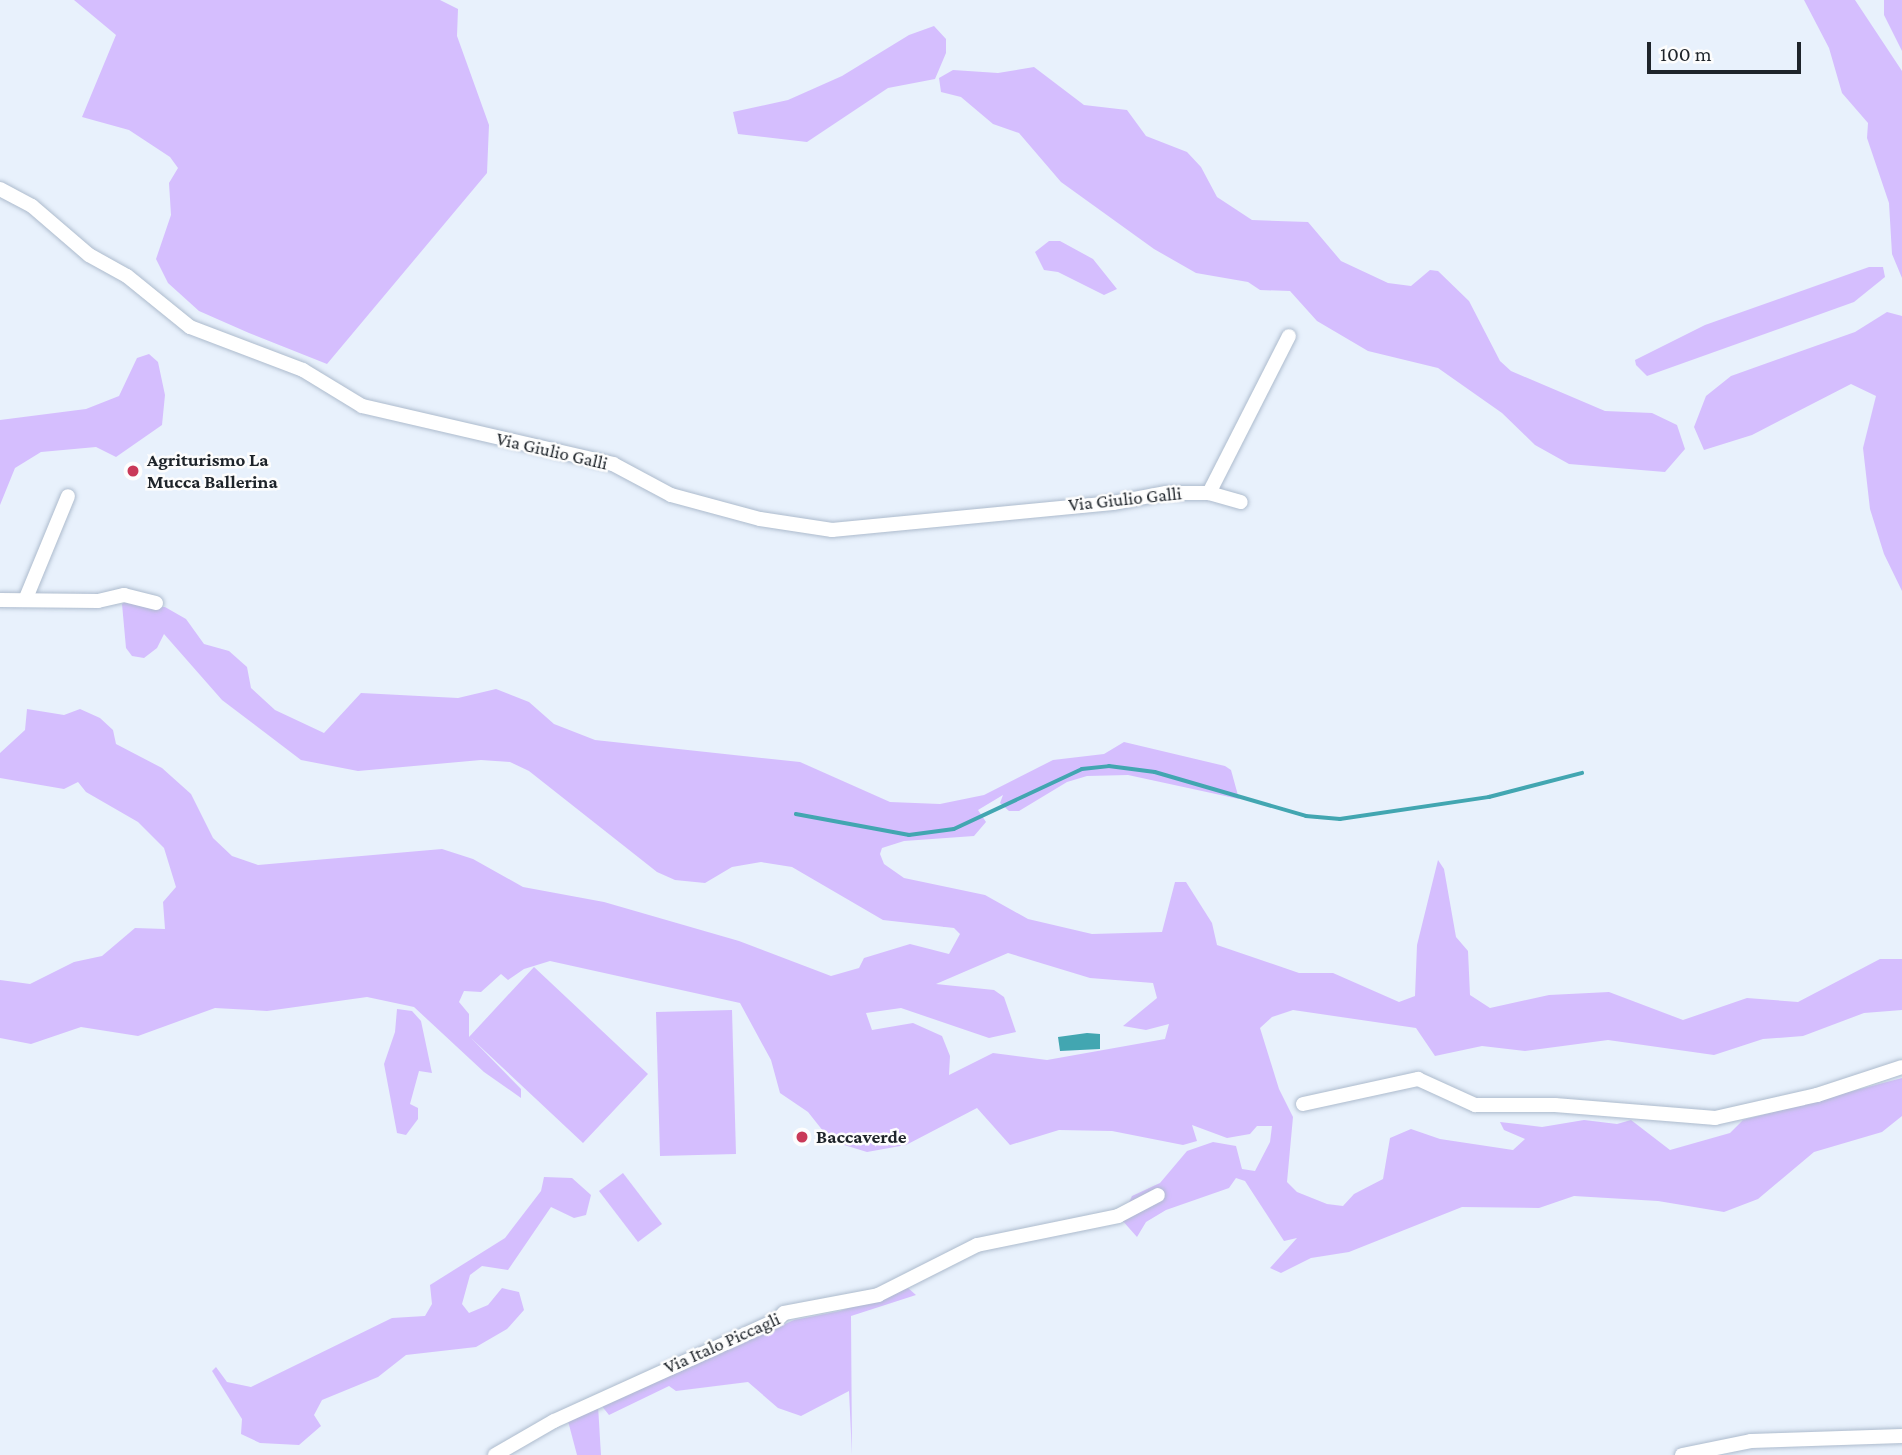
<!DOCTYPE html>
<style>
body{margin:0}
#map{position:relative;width:1902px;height:1455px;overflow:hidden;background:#e8f1fc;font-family:"Crimson Pro",serif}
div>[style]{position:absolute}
.green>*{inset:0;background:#d5befe}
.water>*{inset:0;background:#42a6b1}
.stream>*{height:3.5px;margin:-1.75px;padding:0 1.75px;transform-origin:1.75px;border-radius:1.75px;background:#42a6b1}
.roads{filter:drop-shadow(0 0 2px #adbbcd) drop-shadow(0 0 2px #adbbcd)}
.minor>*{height:14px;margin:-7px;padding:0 7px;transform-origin:7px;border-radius:7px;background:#fff}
.dots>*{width:19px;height:19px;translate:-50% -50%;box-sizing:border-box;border:4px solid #fdfdfd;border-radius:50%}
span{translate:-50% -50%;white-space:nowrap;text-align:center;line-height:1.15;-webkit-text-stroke:5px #fdfdfd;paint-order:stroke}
.street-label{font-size:19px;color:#1e242a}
.poi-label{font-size:19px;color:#1e242a;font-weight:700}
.left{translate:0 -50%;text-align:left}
.scale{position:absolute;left:1647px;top:42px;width:154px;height:32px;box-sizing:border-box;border:4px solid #1e242a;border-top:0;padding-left:9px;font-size:21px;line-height:24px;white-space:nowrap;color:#1e242a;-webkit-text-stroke:5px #fdfdfd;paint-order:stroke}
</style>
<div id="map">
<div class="green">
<i style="clip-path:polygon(74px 0,440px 0,458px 9px,457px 36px,489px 125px,487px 173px,327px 364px,249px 333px,199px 311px,168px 283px,156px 259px,171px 215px,169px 183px,178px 168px,170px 157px,129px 130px,82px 117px,116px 35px)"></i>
<i style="clip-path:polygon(1804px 0,1855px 0,1902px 71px,1902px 278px,1892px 254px,1889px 203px,1867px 138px,1868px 123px,1842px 93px,1829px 48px)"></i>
<i style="clip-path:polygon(1884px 0,1902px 0,1902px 51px,1884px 15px)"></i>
<i style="clip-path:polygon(934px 26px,946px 39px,946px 53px,935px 79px,888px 88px,807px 142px,738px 134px,733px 112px,788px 100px,842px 76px,909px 35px)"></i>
<i style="clip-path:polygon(1034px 67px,1084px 105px,1127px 110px,1146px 136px,1187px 152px,1201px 167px,1217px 197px,1252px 220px,1308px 222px,1341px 261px,1388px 283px,1411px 286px,1430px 270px,1438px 271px,1469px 301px,1500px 361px,1511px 371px,1605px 411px,1652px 413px,1677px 425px,1685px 449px,1665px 472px,1569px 464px,1535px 445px,1502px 413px,1438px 368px,1368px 351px,1317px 321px,1290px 291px,1260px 290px,1248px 282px,1196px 273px,1154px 249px,1061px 182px,1019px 133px,993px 124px,961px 97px,941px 92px,939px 78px,953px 70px,998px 73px)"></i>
<i style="clip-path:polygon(1049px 241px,1060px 241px,1093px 259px,1117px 289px,1104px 295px,1058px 272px,1044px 270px,1035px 252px)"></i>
<i style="clip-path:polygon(1869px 267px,1883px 267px,1885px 277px,1854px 302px,1647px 376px,1636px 365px,1635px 360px,1705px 325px)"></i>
<i style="clip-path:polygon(1887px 312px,1902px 316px,1902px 591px,1884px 554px,1870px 509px,1863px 448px,1876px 396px,1851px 384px,1752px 435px,1704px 450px,1694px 427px,1706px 396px,1731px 376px,1855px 332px)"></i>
<i style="clip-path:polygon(149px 354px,158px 362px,165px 395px,162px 425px,116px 457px,96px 447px,41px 452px,15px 468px,0 505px,0 420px,86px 409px,119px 396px,137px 358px)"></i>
<i style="clip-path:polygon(evenodd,131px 598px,143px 607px,165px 607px,186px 619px,204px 644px,229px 651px,247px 667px,251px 688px,275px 710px,324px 733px,361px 693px,458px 698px,496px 689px,529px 702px,554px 724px,595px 740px,800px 762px,890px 802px,940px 804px,984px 795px,1053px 760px,1104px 754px,1124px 742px,1225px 766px,1231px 770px,1239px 799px,1128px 775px,1087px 776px,1067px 782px,1019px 811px,1009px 811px,1000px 803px,1003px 795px,978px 810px,986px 822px,974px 836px,904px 841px,882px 848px,880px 854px,884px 864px,904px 878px,985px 895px,1028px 919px,1092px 934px,1162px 932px,1175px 882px,1186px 882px,1212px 923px,1217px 945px,1299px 973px,1333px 973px,1399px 1002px,1415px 996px,1417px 945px,1438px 860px,1444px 869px,1456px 937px,1468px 951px,1470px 995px,1490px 1008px,1549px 995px,1609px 992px,1683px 1020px,1747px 998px,1798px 1002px,1880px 959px,1902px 959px,1902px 1010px,1864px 1013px,1803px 1036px,1763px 1039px,1714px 1055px,1608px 1040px,1525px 1051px,1482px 1046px,1435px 1056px,1416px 1028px,1293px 1010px,1272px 1017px,1260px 1028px,1279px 1089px,1293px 1117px,1287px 1182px,1297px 1192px,1327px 1204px,1343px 1206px,1354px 1194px,1383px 1179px,1390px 1138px,1411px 1129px,1440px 1139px,1513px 1150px,1525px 1139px,1504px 1130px,1500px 1122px,1542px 1127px,1584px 1120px,1617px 1124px,1631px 1120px,1670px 1150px,1730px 1133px,1743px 1120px,1902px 1078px,1902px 1116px,1882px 1132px,1814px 1152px,1758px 1199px,1724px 1212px,1658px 1201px,1574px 1196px,1539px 1208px,1462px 1207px,1349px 1252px,1311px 1258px,1281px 1273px,1270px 1268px,1297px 1238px,1284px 1241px,1245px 1181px,1236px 1178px,1229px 1188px,1166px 1210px,1146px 1222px,1137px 1237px,1121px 1219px,1132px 1196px,1160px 1183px,1187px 1151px,1213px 1142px,1236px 1146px,1242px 1169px,1255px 1171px,1270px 1142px,1272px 1126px,1257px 1126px,1250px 1134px,1227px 1138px,1192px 1125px,1197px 1141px,1183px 1145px,1112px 1131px,1059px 1130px,1010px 1145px,977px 1108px,906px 1145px,867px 1152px,831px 1141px,808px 1112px,780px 1093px,771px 1060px,740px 1003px,550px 961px,524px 969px,508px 980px,501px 974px,481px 992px,464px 991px,459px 1002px,469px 1014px,469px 1037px,534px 967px,648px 1074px,583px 1143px,471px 1038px,521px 1089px,521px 1098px,484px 1072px,414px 1007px,367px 997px,267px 1011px,215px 1008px,138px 1036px,81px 1027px,31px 1044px,0 1038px,0 980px,30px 984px,74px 962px,102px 956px,135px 928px,165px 929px,163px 902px,176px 887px,164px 848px,138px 822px,86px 792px,78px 782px,64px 789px,0 778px,0 753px,25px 730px,27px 709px,64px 715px,80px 709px,100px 718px,113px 730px,116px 744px,162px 768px,191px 794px,213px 838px,232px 856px,258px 865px,442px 849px,473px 859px,523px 887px,604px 902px,739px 941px,831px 976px,859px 968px,864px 958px,910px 944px,949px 954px,960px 934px,954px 928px,883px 920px,792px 867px,761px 862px,732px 867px,705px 883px,675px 880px,657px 872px,529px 771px,510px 762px,481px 760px,358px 771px,301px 760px,222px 700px,164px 634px,157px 648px,144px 658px,132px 656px,126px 648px,122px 604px,131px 598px,1008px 953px,1090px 978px,1153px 983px,1157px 998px,1123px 1026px,1146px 1030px,1169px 1024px,1165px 1039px,1047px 1060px,993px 1053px,949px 1075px,950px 1056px,942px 1036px,913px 1023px,872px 1030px,866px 1013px,901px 1008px,989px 1038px,1016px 1032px,1004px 997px,994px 990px,936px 984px,1008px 953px)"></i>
<i style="clip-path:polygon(397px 1009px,412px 1011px,421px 1021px,432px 1073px,419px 1071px,410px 1104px,418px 1108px,418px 1119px,406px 1135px,397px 1133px,384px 1064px,395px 1032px)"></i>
<i style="clip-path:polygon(732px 1010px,736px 1154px,660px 1156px,656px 1012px)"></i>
<i style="clip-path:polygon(623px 1173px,662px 1224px,638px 1242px,599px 1191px)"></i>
<i style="clip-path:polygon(544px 1177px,572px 1178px,591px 1195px,586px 1215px,574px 1218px,551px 1207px,508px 1270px,482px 1266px,470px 1275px,462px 1304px,469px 1313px,488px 1305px,502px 1288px,519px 1292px,524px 1310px,507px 1329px,476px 1347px,406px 1355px,378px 1377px,322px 1400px,314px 1415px,321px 1426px,299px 1445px,260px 1443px,241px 1434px,242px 1419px,212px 1371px,216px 1367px,227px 1382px,251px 1387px,392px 1318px,425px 1316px,432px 1304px,430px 1285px,505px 1238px,541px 1191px)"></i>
<i style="clip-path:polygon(908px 1288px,916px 1295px,851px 1316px,852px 1455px,849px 1391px,801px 1416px,778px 1408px,748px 1382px,676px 1391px,669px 1386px,609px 1415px,601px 1405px,794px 1320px,840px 1311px)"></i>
<i style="clip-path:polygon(598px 1406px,601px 1455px,577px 1455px,568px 1421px)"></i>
</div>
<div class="water">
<i style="clip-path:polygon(1087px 1033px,1100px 1034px,1100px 1049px,1060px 1051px,1058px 1037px)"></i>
</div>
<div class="stream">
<i style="left:796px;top:814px;width:115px;rotate:10.5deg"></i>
<i style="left:909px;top:835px;width:45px;rotate:-7.6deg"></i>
<i style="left:954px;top:829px;width:141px;rotate:-25.1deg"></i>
<i style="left:1082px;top:769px;width:27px;rotate:-6deg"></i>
<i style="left:1109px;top:766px;width:46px;rotate:7.4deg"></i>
<i style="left:1155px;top:772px;width:157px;rotate:16.2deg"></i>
<i style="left:1306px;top:816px;width:34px;rotate:5deg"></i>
<i style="left:1340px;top:819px;width:151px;rotate:-8.4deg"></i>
<i style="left:1489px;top:797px;width:96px;rotate:-14.5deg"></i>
</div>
<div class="roads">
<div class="minor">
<i style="left:0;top:189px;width:36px;rotate:28deg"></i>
<i style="left:32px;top:206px;width:75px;rotate:40.7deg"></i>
<i style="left:89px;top:255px;width:43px;rotate:28.9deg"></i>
<i style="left:127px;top:276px;width:81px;rotate:39deg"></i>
<i style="left:190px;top:327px;width:121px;rotate:20.8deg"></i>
<i style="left:303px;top:370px;width:69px;rotate:31.4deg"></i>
<i style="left:362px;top:406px;width:258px;rotate:13deg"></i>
<i style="left:613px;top:464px;width:66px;rotate:28.1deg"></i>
<i style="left:671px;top:495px;width:92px;rotate:15.1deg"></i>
<i style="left:760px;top:519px;width:73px;rotate:8.7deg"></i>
<i style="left:832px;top:530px;width:282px;rotate:-5.5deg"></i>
<i style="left:1113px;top:503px;width:54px;rotate:-10.7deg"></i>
<i style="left:1166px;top:493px;width:43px"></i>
<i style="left:1209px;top:493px;width:33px;rotate:16deg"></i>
<i style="left:1209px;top:493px;width:176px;rotate:-63deg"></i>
<i style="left:26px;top:598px;width:110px;rotate:-67.6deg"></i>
<i style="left:0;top:600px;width:98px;rotate:0.6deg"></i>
<i style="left:98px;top:601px;width:27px;rotate:-13deg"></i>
<i style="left:124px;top:595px;width:33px;rotate:14deg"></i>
<i style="left:1303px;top:1104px;width:118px;rotate:-12.3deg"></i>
<i style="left:1418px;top:1079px;width:63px;rotate:24.5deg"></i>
<i style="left:1475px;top:1105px;width:80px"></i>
<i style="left:1555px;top:1105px;width:161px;rotate:4.6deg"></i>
<i style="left:1715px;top:1118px;width:105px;rotate:-12.7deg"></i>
<i style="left:1817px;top:1095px;width:89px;rotate:-18.2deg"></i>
<i style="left:495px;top:1455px;width:68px;rotate:-30deg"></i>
<i style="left:554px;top:1421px;width:245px;rotate:-24.4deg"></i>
<i style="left:777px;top:1320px;width:10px;rotate:-45deg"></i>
<i style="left:784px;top:1313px;width:96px;rotate:-10.8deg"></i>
<i style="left:878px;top:1295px;width:111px;rotate:-26.8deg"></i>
<i style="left:977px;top:1245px;width:144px;rotate:-11.6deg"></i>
<i style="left:1118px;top:1216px;width:45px;rotate:-27.7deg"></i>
<i style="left:1682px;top:1455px;width:70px;rotate:-11.5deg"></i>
<i style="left:1751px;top:1441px;width:151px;rotate:-1.9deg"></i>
</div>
</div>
<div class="dots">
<i style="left:133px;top:471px;background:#c93958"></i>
<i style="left:802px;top:1137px;background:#c93958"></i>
</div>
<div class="street-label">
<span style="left:552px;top:451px;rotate:13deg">Via Giulio Galli</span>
<span style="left:1125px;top:499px;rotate:-6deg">Via Giulio Galli</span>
<span style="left:722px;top:1343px;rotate:-24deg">Via Italo Piccagli</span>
</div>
<div class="poi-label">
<span class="left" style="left:147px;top:471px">Agriturismo La<br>Mucca Ballerina</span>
<span class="left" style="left:816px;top:1137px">Baccaverde</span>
</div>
<div class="scale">100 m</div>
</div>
